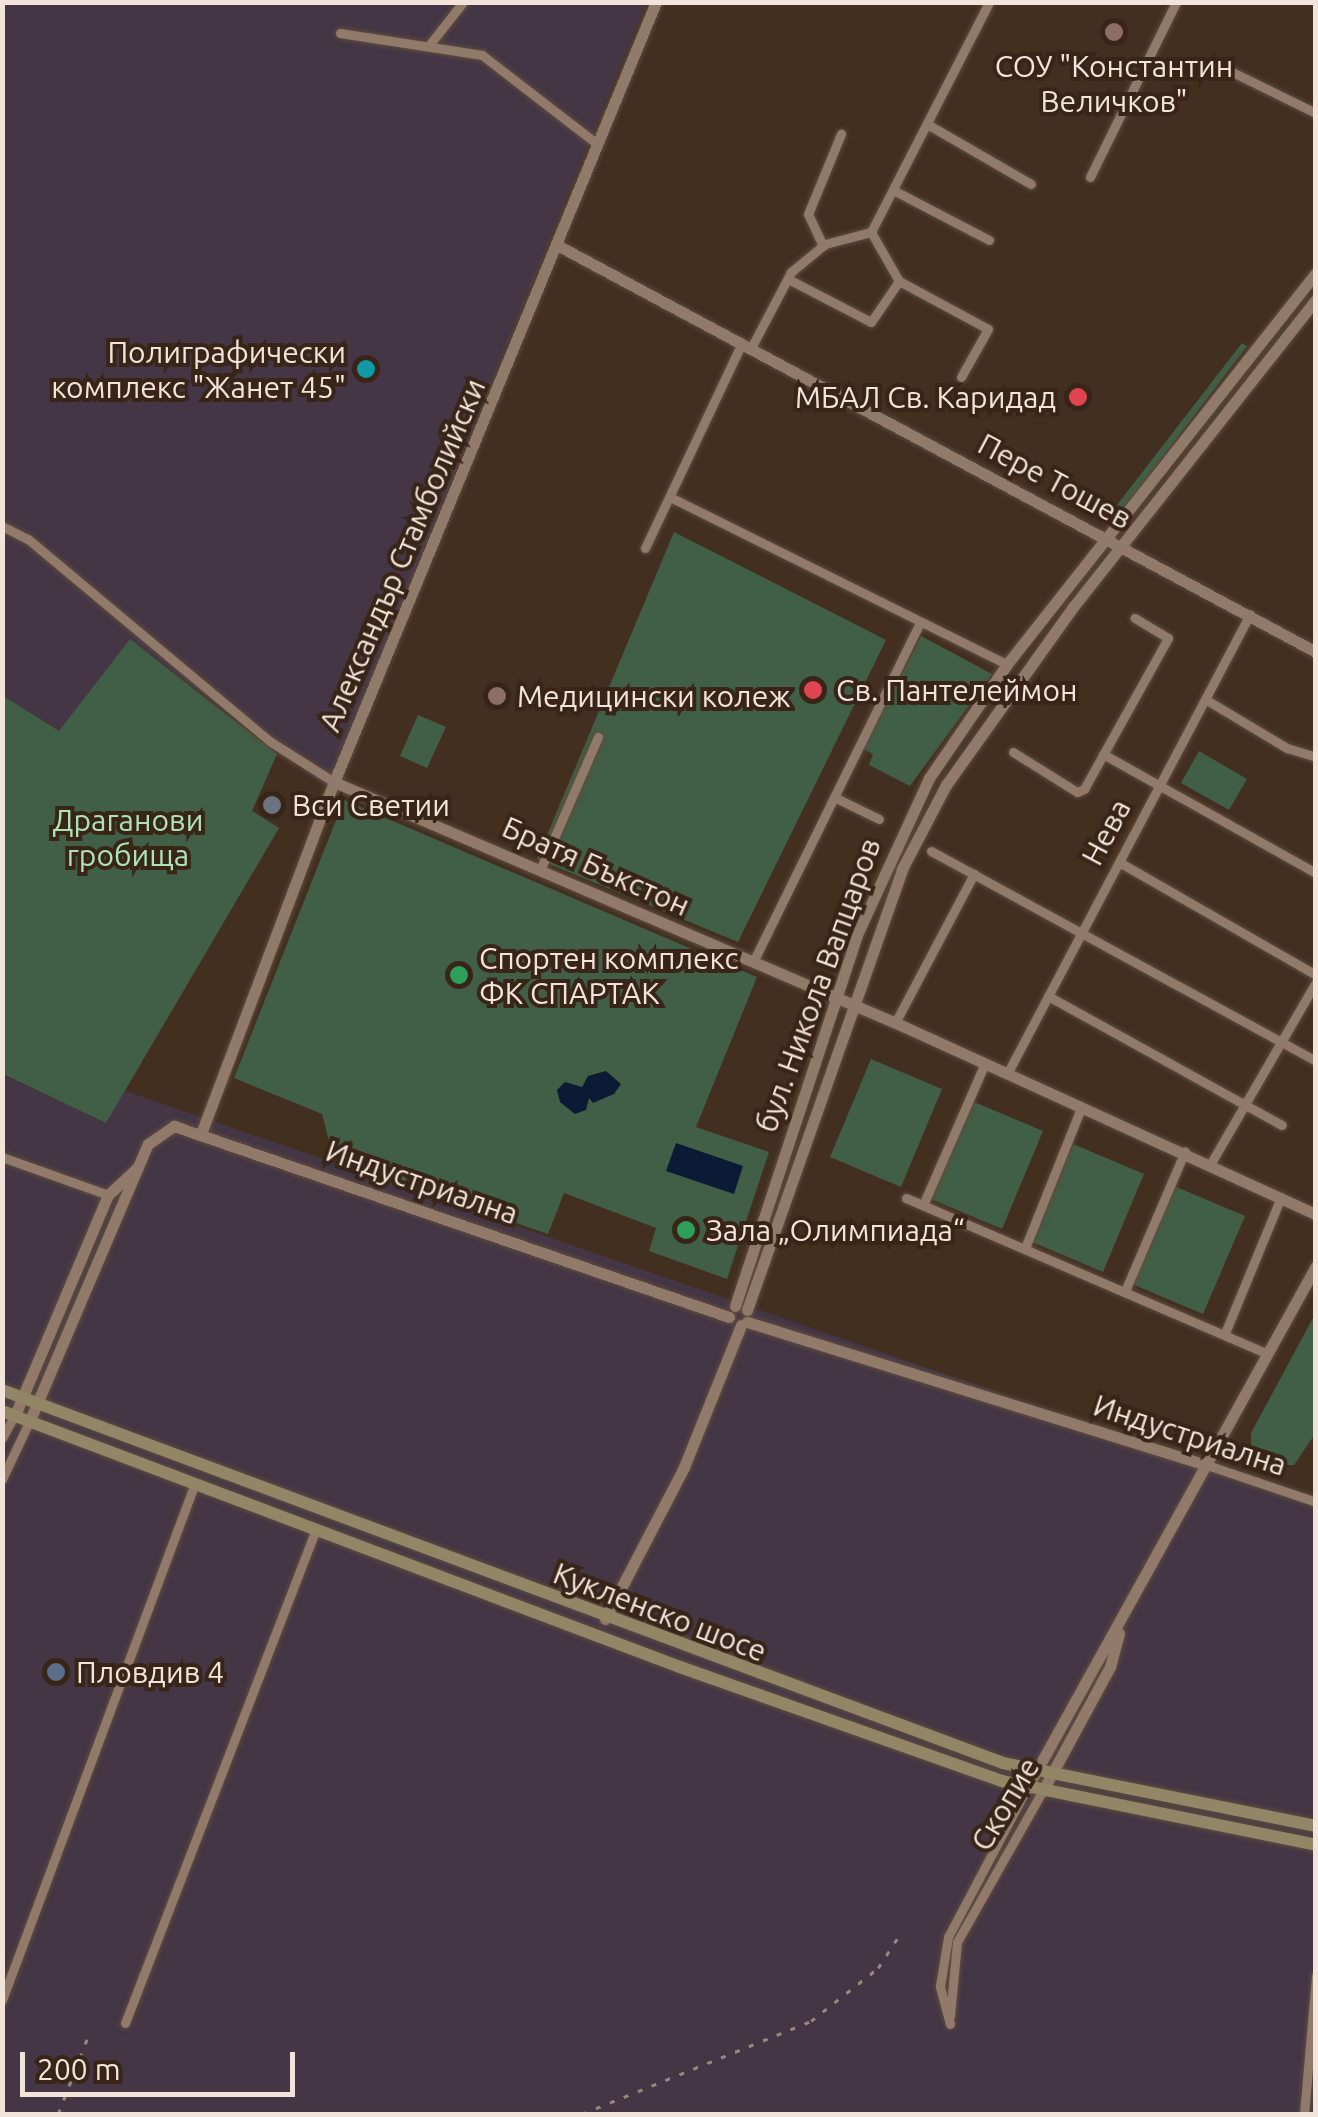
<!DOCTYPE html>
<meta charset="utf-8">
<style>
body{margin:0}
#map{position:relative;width:1318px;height:2117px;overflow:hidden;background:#432f20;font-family:Ubuntu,sans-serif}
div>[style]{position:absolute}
.industrial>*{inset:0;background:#443645}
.green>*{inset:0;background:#415f46}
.water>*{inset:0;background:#0b1a35}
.roads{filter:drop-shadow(0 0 2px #5d4c3f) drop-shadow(0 0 2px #5d4c3f)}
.minor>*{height:9px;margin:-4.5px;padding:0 4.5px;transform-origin:4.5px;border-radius:4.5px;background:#917a69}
.tertiary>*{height:11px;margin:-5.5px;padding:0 5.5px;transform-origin:5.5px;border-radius:5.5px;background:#917a69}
.secondary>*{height:12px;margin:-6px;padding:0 6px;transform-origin:6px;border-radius:6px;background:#938666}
.rail>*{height:2.5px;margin-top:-1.25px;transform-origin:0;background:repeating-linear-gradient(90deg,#98877b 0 5px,transparent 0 15px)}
.dots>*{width:28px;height:28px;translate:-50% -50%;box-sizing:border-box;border:5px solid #382517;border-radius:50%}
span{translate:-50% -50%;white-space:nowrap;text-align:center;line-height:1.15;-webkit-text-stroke:8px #382517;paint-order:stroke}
.poi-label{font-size:30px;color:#f2e4db}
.right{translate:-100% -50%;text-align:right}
.left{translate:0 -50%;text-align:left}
.street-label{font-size:30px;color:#f2e4db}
.park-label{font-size:30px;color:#ace4b4}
.frame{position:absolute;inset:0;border:5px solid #f2e4db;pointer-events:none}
.scale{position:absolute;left:20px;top:2052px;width:275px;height:45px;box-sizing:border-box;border:5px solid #f2e4db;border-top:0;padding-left:12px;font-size:30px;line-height:35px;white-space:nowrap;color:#f2e4db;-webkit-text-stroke:8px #382517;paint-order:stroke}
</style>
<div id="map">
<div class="industrial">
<i style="clip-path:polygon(3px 3px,646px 3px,327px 787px,130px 640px,59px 731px,3px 695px)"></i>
<i style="clip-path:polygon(2px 1074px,106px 1123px,120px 1089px,1315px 1502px,1315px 2114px,3px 2114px)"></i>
</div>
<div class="green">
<i style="clip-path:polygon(1242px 343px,1247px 346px,1117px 517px,1110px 514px)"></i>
<i style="clip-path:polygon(674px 532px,886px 640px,738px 942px,537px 859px)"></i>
<i style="clip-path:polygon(921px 636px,992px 674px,910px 786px,869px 765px,873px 754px,863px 749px)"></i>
<i style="clip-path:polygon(130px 639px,277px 754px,252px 811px,279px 828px,106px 1123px,3px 1074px,2px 695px,59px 731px)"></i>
<i style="clip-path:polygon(418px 715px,446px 727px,427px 768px,400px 756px)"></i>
<i style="clip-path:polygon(1199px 751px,1247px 779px,1229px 810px,1181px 783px)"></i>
<i style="clip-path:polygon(344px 800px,757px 977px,696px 1127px,769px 1152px,727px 1279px,649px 1251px,656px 1228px,564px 1193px,548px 1234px,334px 1160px,322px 1114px,234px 1078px)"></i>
<i style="clip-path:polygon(871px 1059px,942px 1089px,901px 1187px,830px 1157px)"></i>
<i style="clip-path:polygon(972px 1101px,1043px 1131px,1002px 1229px,931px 1199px)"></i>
<i style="clip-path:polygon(1073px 1144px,1144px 1174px,1103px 1272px,1032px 1242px)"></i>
<i style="clip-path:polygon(1174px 1186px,1245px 1216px,1203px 1314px,1132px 1284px)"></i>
<i style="clip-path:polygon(1315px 1314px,1315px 1434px,1294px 1465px,1266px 1465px,1251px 1451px,1251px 1433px)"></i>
</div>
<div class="water">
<i style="clip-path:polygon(606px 1071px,621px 1084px,614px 1094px,593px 1103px,589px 1098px,586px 1110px,575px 1114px,560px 1102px,557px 1090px,565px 1082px,582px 1087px,588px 1076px)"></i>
<i style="clip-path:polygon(676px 1143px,743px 1166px,734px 1194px,666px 1171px)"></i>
</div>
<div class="roads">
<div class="minor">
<i style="left:340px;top:33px;width:144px;rotate:8.8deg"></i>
<i style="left:482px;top:55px;width:145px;rotate:37.7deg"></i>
<i style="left:430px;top:44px;width:53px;rotate:-51.8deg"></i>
<i style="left:1222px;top:67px;width:105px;rotate:26.1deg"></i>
<i style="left:927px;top:124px;width:120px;rotate:30deg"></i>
<i style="left:1090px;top:177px;width:195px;rotate:-63.8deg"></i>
<i style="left:895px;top:191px;width:106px;rotate:27.5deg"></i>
<i style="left:871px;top:232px;width:56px;rotate:60.3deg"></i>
<i style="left:899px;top:281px;width:101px;rotate:28.3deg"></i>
<i style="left:988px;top:329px;width:55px;rotate:119.4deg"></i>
<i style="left:823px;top:246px;width:35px;rotate:-115deg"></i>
<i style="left:808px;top:214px;width:87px;rotate:-67.6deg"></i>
<i style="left:788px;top:279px;width:93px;rotate:27.4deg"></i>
<i style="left:871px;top:322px;width:50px;rotate:-55.7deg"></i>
<i style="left:751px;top:348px;width:86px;rotate:-62.2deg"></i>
<i style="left:791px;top:272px;width:44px;rotate:-39.5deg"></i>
<i style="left:825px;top:244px;width:48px;rotate:-14.6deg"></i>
<i style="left:871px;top:232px;width:259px;rotate:-62.8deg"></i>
<i style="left:670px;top:497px;width:376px;rotate:26.4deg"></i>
<i style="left:2px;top:526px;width:29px;rotate:27deg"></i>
<i style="left:28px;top:539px;width:317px;rotate:39.9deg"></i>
<i style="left:271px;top:742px;width:75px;rotate:32.4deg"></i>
<i style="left:645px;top:548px;width:227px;rotate:-64.7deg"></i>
<i style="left:1205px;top:699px;width:96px;rotate:30.9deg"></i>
<i style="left:1287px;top:748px;width:30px;rotate:17deg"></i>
<i style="left:1013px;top:752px;width:75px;rotate:32deg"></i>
<i style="left:1077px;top:792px;width:8px;rotate:-23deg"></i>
<i style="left:1084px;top:789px;width:173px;rotate:-60.9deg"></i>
<i style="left:1168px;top:638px;width:39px;rotate:-149deg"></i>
<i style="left:1103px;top:754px;width:244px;rotate:29.2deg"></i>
<i style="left:834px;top:797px;width:50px;rotate:26.1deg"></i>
<i style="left:931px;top:851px;width:439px;rotate:28.6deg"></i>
<i style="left:1119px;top:862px;width:227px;rotate:29.8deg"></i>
<i style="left:541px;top:868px;width:143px;rotate:-66.5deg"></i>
<i style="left:753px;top:962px;width:377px;rotate:-63.8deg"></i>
<i style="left:1048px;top:996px;width:267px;rotate:28.9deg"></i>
<i style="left:895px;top:1023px;width:169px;rotate:-62.1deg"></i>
<i style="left:1007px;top:1074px;width:520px;rotate:-62.15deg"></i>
<i style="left:2px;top:1157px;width:113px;rotate:19.7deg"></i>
<i style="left:1211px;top:1163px;width:209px;rotate:-59.9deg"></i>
<i style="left:906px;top:1198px;width:392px;rotate:23.3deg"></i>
<i style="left:923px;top:1205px;width:155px;rotate:-66.4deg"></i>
<i style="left:1025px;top:1248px;width:151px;rotate:-68.2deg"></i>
<i style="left:1125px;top:1291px;width:152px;rotate:-66.8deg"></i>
<i style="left:1225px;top:1333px;width:147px;rotate:-67.6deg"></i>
<i style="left:2px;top:1438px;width:26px;rotate:-61deg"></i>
<i style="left:1204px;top:1464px;width:118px;rotate:18.7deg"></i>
<i style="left:2px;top:1479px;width:65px;rotate:-64.6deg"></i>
<i style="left:2px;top:2000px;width:552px;rotate:-69.53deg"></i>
<i style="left:950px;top:2016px;width:74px;rotate:-84.6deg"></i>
<i style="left:957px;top:1942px;width:172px;rotate:-60.5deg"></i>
<i style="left:125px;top:2023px;width:530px;rotate:-68.86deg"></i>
<i style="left:950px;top:2024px;width:39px;rotate:-105deg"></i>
<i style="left:940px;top:1986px;width:50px;rotate:-80.7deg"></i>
<i style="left:948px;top:1937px;width:169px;rotate:-62.1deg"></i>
<i style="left:1304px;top:2114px;width:139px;rotate:-85deg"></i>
</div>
<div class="tertiary">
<i style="left:557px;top:245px;width:861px;rotate:28.2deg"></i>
<i style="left:334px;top:782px;width:621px;rotate:23.22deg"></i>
<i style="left:905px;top:1027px;width:452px;rotate:24.5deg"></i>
<i style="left:202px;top:1131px;width:373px;rotate:-69.3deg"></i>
<i style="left:334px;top:782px;width:844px;rotate:-67.57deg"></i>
<i style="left:735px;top:1306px;width:388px;rotate:-71.8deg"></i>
<i style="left:856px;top:937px;width:175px;rotate:-65.3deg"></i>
<i style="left:929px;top:778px;width:138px;rotate:-55.6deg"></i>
<i style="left:1007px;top:664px;width:498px;rotate:-51.7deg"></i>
<i style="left:747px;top:1310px;width:467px;rotate:-70.6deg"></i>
<i style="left:902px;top:869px;width:95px;rotate:-62.4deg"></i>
<i style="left:946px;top:785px;width:219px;rotate:-54.5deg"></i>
<i style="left:1073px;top:607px;width:392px;rotate:-51.7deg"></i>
<i style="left:747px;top:1322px;width:479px;rotate:17.3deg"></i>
<i style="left:15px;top:1415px;width:239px;rotate:-67.1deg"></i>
<i style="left:108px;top:1195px;width:40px;rotate:-43deg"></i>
<i style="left:30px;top:1420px;width:300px;rotate:-66.9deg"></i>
<i style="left:148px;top:1144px;width:32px;rotate:-35deg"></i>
<i style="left:174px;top:1126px;width:587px;rotate:18.99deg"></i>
<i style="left:605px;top:1619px;width:171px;rotate:-62.5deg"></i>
<i style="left:684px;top:1467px;width:153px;rotate:-68.1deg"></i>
<i style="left:1027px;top:1788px;width:597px;rotate:-61.03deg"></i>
<i style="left:1042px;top:1792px;width:142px;rotate:-61.5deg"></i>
<i style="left:1110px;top:1667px;width:35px;rotate:-75deg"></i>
</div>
<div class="secondary">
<i style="left:2px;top:1390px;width:1068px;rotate:20.44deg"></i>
<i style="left:1003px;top:1763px;width:319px;rotate:11.4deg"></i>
<i style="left:2px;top:1411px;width:725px;rotate:20.69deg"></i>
<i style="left:680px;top:1667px;width:342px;rotate:19.5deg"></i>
<i style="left:1002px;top:1781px;width:320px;rotate:11.5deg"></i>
</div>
</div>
<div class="rail">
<i style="left:58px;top:2114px;width:80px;rotate:-68.9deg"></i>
<i style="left:582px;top:2114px;width:247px;rotate:-22.1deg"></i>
<i style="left:811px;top:2021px;width:85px;rotate:-38.3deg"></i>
<i style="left:878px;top:1968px;width:44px;rotate:-57deg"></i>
</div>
<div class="dots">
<i style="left:1114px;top:32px;background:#8d6e63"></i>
<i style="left:366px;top:369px;background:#0f9aa8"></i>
<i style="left:1078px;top:397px;background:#e0444e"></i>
<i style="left:813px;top:690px;background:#e0444e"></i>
<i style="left:497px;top:696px;background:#8d6e63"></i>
<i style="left:272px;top:805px;background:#6b7280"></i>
<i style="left:459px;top:975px;background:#2e9e5b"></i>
<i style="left:686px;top:1230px;background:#2e9e5b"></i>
<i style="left:56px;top:1672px;background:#5c6f8a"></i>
</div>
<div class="poi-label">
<span style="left:1114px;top:83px">СОУ "Константин<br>Величков"</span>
<span class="right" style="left:346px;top:369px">Полиграфически<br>комплекс "Жанет 45"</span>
<span class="right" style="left:1056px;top:397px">МБАЛ Св. Каридад</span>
<span class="left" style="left:836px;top:690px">Св. Пантелеймон</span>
<span class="left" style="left:517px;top:696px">Медицински колеж</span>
<span class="left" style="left:292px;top:805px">Вси Светии</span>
<span class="left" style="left:479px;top:975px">Спортен комплекс<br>ФК СПАРТАК</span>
<span class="left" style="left:706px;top:1230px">Зала „Олимпиада“</span>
<span class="left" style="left:76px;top:1672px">Пловдив 4</span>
</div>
<div class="street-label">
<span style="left:1055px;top:481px;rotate:28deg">Пере Тошев</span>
<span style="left:402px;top:555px;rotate:-67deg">Александър Стамболийски</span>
<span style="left:1106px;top:832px;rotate:-62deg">Нева</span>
<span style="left:596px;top:866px;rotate:24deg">Братя Бъкстон</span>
<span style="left:818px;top:985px;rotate:-70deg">бул. Никола Вапцаров</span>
<span style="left:422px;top:1182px;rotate:19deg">Индустриална</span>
<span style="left:1190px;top:1435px;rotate:18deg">Индустриална</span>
<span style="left:660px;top:1612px;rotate:21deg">Кукленско шосе</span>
<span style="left:1005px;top:1804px;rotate:-59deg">Скопие</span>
</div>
<div class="park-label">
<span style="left:128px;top:837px">Драганови<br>гробища</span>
</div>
<div class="frame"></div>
<div class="scale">200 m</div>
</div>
